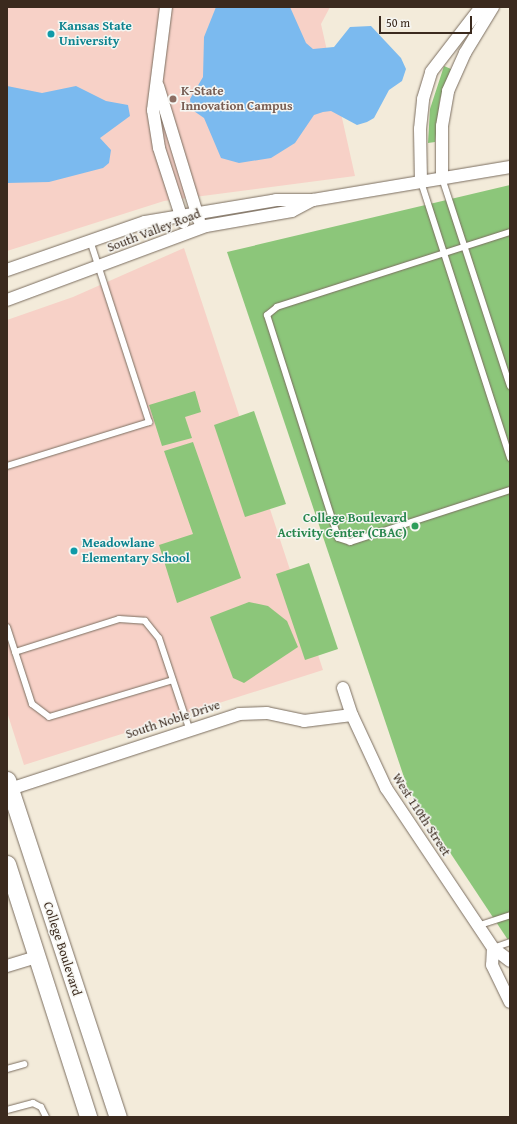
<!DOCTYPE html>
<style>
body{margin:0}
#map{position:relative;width:517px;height:1124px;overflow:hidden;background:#f3ebda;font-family:"Gentium Book Plus",serif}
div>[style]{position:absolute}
.built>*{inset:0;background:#f7d1c7}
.green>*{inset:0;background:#8cc67a}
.water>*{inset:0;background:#7bbaef}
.roads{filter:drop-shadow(0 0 1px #7b6e60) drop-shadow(0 0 1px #7b6e60)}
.lane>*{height:6px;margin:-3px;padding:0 3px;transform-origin:3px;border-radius:3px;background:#fff}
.street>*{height:12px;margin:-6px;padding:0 6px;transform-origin:6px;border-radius:6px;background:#fff}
.secondary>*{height:17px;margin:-8.5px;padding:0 8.5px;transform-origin:8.5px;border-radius:8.5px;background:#fff}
.dots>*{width:11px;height:11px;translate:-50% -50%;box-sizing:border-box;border:2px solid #f6f6f2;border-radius:50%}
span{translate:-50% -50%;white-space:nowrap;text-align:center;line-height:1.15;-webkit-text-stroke:3px #f6f6f2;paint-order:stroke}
.culture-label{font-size:13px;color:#0d838f;font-weight:700}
.left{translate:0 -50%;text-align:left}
.education-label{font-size:13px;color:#785e54;font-weight:700}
.street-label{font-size:13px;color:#3b2a1e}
.leisure-label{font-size:13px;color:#27864d;font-weight:700}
.right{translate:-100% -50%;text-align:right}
.frame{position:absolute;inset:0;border:8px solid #3b2a1e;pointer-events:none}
.scale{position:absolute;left:379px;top:16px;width:93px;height:18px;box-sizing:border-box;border:2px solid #3b2a1e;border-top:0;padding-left:5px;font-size:12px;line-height:14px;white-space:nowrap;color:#3b2a1e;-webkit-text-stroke:3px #f6f6f2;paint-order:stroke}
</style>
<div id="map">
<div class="built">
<i style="clip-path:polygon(7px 7px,330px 7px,321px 24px,355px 176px,164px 201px,7px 251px)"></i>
<i style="clip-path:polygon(184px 248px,323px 670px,24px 765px,7px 712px,7px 320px,73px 297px)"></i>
</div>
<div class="green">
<i style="clip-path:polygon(444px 66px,451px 69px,440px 99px,435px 142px,428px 143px,430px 109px)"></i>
<i style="clip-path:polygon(510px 185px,510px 943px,408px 789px,227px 252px)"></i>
<i style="clip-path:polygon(195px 391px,201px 412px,185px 417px,192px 438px,162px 446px,149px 405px)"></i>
<i style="clip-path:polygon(254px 411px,286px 504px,245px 517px,214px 425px)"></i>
<i style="clip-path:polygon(193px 442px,241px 578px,177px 603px,159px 545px,193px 534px,164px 451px)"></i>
<i style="clip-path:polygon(309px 563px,338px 649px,305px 660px,276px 574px)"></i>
<i style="clip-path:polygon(249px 602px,268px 606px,287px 621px,298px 647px,244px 683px,233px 678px,210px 617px)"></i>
</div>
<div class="water">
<i style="clip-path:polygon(216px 7px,290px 7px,306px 43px,313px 49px,334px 47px,350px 27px,371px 26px,401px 58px,406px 69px,402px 81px,389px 90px,374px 118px,367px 122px,357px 125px,331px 111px,323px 112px,314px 115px,295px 143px,271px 158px,239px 163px,221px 158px,204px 118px,191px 109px,190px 99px,203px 77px,204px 37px)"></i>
<i style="clip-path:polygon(7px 86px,42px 93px,76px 86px,106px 101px,128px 105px,130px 116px,100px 138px,111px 150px,109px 163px,103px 168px,49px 182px,7px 183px)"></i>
</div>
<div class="roads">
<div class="lane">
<i style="left:442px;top:178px;width:219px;rotate:71.9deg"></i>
<i style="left:421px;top:182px;width:290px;rotate:72.1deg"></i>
<i style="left:510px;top:232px;width:245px;rotate:162.2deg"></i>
<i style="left:277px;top:307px;width:13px;rotate:141deg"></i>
<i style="left:267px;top:315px;width:234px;rotate:72.3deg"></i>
<i style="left:338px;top:538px;width:13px;rotate:18deg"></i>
<i style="left:350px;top:542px;width:168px;rotate:-18deg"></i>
<i style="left:7px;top:466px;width:149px;rotate:-17.2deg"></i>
<i style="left:149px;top:422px;width:191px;rotate:-108deg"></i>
<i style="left:7px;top:627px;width:81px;rotate:72deg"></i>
<i style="left:32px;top:704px;width:21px;rotate:37deg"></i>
<i style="left:49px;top:717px;width:129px;rotate:-16.6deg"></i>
<i style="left:15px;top:652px;width:109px;rotate:-17.6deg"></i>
<i style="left:119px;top:619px;width:26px;rotate:4deg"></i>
<i style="left:145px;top:621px;width:22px;rotate:51deg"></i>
<i style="left:159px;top:638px;width:95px;rotate:71.6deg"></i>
<i style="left:480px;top:925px;width:32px;rotate:-18deg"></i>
<i style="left:493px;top:948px;width:18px;rotate:-19deg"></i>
<i style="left:7px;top:1069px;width:18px;rotate:-16deg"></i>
<i style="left:7px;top:1110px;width:27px;rotate:-15deg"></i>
<i style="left:33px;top:1103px;width:9px;rotate:27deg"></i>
<i style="left:41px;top:1107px;width:11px;rotate:63deg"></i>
</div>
<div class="street">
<i style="left:166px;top:7px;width:104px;rotate:97.2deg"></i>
<i style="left:153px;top:110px;width:38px;rotate:81deg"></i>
<i style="left:159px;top:148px;width:78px;rotate:72deg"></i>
<i style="left:158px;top:86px;width:140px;rotate:73deg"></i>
<i style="left:442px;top:178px;width:52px;rotate:-90deg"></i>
<i style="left:442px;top:126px;width:36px;rotate:-80deg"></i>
<i style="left:448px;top:91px;width:42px;rotate:-65.9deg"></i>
<i style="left:465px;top:53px;width:54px;rotate:-58.7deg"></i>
<i style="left:421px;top:182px;width:53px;rotate:-91.1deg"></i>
<i style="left:420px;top:129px;width:30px;rotate:-84deg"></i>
<i style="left:423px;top:99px;width:28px;rotate:-73deg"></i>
<i style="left:431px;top:72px;width:82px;rotate:-52.4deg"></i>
<i style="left:7px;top:270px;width:146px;rotate:-19.2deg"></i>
<i style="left:145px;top:222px;width:133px;rotate:-9.5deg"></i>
<i style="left:276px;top:200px;width:37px"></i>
<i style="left:7px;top:300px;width:212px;rotate:-20.4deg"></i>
<i style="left:206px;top:226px;width:87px;rotate:-9.9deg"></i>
<i style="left:292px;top:211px;width:24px;rotate:-28deg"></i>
<i style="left:313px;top:200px;width:200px;rotate:-9.5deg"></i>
<i style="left:343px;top:688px;width:28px;rotate:72deg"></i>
<i style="left:352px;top:715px;width:81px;rotate:65deg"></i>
<i style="left:386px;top:788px;width:192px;rotate:56.2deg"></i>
<i style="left:493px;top:948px;width:21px;rotate:37deg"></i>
<i style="left:7px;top:790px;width:244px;rotate:-18.1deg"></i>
<i style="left:239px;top:714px;width:28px;rotate:-2deg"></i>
<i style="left:267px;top:713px;width:38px;rotate:12deg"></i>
<i style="left:304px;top:721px;width:48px;rotate:-7.1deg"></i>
<i style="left:493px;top:948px;width:17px;rotate:93deg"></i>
<i style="left:492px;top:965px;width:41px;rotate:64.1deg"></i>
<i style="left:7px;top:966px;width:30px;rotate:-17deg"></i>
</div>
<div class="secondary">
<i style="left:7px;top:780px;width:355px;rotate:71.8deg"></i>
<i style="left:7px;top:864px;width:266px;rotate:72.2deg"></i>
</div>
</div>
<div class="dots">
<i style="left:51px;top:34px;background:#0f9aa8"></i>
<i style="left:173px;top:99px;background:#8d6e63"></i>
<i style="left:415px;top:526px;background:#2e9e5b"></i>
<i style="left:74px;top:551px;background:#0f9aa8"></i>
</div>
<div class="culture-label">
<span class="left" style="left:59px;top:34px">Kansas State<br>University</span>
<span class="left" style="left:82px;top:551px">Meadowlane<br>Elementary School</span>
</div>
<div class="education-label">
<span class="left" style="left:181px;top:99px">K-State<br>Innovation Campus</span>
</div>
<div class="street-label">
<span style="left:154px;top:231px;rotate:-21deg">South Valley Road</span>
<span style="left:173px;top:720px;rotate:-18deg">South Noble Drive</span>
<span style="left:421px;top:815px;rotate:57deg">West 110th Street</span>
<span style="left:62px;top:949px;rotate:72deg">College Boulevard</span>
</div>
<div class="leisure-label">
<span class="right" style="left:407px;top:526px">College Boulevard<br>Activity Center (CBAC)</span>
</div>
<div class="frame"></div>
<div class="scale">50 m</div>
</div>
